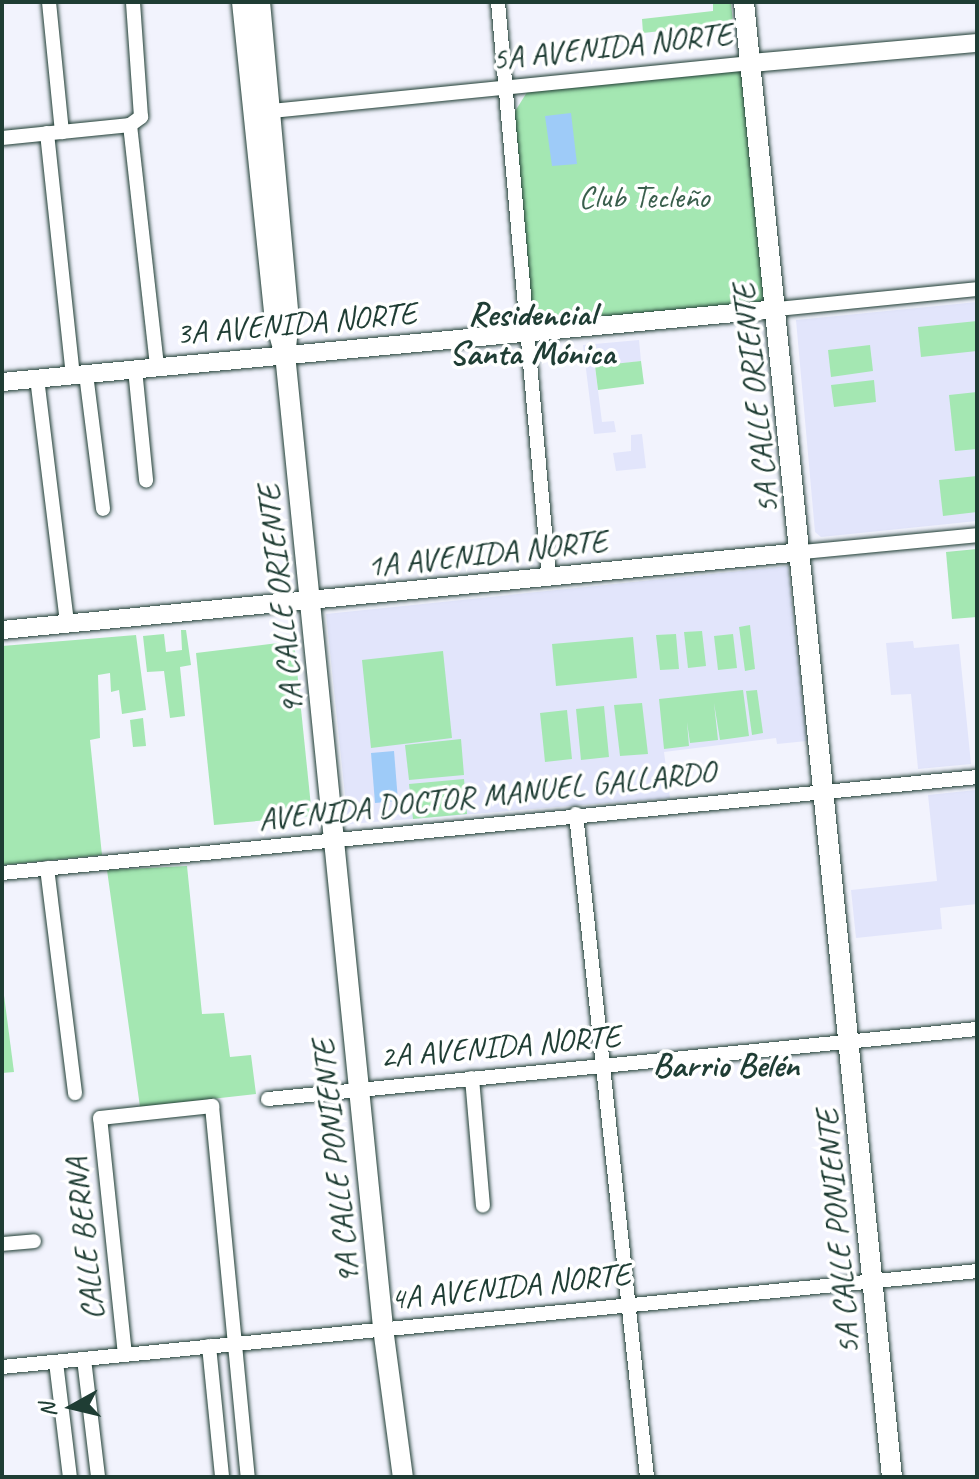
<!DOCTYPE html>
<meta charset="utf-8">
<style>
body{margin:0}
#map{position:relative;width:979px;height:1479px;overflow:hidden;background:#f2f3fd;font-family:Caveat,sans-serif}
div>[style]{position:absolute}
.built>*{inset:0;background:#e2e5fb}
.green>*{inset:0;background:#a4e7b2}
.water>*{inset:0;background:#9ecbf8}
.roads{filter:drop-shadow(0 0 2px #1f3d34) drop-shadow(0 0 2px #1f3d34)}
.minor>*{height:14px;margin:-7px;padding:0 7px;transform-origin:7px;border-radius:7px;background:#fff}
.tertiary>*{height:18px;margin:-9px;padding:0 9px;transform-origin:9px;border-radius:9px;background:#fff}
.secondary>*{height:20px;margin:-10px;padding:0 10px;transform-origin:10px;border-radius:10px;background:#fff}
span{translate:-50% -50%;white-space:nowrap;text-align:center;line-height:1.15;-webkit-text-stroke:7px #fff;paint-order:stroke}
.street-label{font-size:32px;color:#1f3d34}
.park-label{font-size:32px;color:#3a5f4d}
.neighbourhood-label{font-size:34px;color:#1f3d34;font-weight:700}
.frame{position:absolute;inset:0;border:4px solid #1f3d34;pointer-events:none}
.north{position:absolute;left:32px;top:1367px;width:80px;height:80px;-webkit-text-stroke:6px #fff;paint-order:stroke;rotate:262deg;font-size:22px;font-weight:700;line-height:32px;text-align:center;color:#1f3d34}
.north::after{content:'';display:block;margin:auto;width:28px;height:36px;background:#1f3d34;clip-path:polygon(50% 0,100% 100%,50% 72%,0 100%)}
</style>
<div id="map">
<div class="built">
<i style="clip-path:polygon(977px 302px,977px 521px,821px 537px,815px 532px,796px 320px)"></i>
<i style="clip-path:polygon(639px 340px,641px 361px,595px 367px,602px 422px,614px 421px,616px 432px,594px 434px,583px 345px)"></i>
<i style="clip-path:polygon(642px 434px,646px 468px,616px 471px,613px 453px,631px 451px,631px 435px)"></i>
<i style="clip-path:polygon(788px 566px,807px 741px,777px 744px,776px 738px,664px 752px,670px 798px,348px 824px,326px 614px)"></i>
<i style="clip-path:polygon(913px 641px,914px 648px,959px 644px,971px 764px,918px 769px,911px 694px,891px 695px,886px 643px)"></i>
<i style="clip-path:polygon(976px 790px,977px 904px,940px 908px,942px 929px,856px 938px,851px 890px,937px 881px,928px 795px)"></i>
</div>
<div class="green">
<i style="clip-path:polygon(713px 2px,731px 2px,733px 23px,643px 33px,642px 19px,713px 11px)"></i>
<i style="clip-path:polygon(737px 69px,749px 79px,774px 293px,758px 306px,550px 324px,532px 316px,514px 113px,529px 89px)"></i>
<i style="clip-path:polygon(977px 321px,977px 351px,921px 357px,918px 327px)"></i>
<i style="clip-path:polygon(870px 345px,873px 371px,831px 377px,828px 350px)"></i>
<i style="clip-path:polygon(641px 361px,644px 384px,598px 390px,595px 366px)"></i>
<i style="clip-path:polygon(874px 380px,876px 402px,834px 407px,831px 385px)"></i>
<i style="clip-path:polygon(977px 392px,977px 449px,955px 451px,949px 395px)"></i>
<i style="clip-path:polygon(977px 476px,977px 512px,943px 516px,939px 480px)"></i>
<i style="clip-path:polygon(977px 549px,977px 617px,952px 619px,946px 552px)"></i>
<i style="clip-path:polygon(750px 625px,755px 669px,745px 671px,739px 627px)"></i>
<i style="clip-path:polygon(181px 630px,186px 630px,191px 665px,180px 667px,185px 716px,170px 718px,164px 671px,147px 672px,143px 636px,164px 634px,166px 652px,182px 650px)"></i>
<i style="clip-path:polygon(702px 631px,706px 666px,688px 668px,684px 632px)"></i>
<i style="clip-path:polygon(676px 634px,679px 669px,660px 670px,656px 635px)"></i>
<i style="clip-path:polygon(733px 634px,737px 668px,718px 670px,714px 636px)"></i>
<i style="clip-path:polygon(136px 635px,146px 710px,122px 714px,119px 690px,111px 692px,110px 673px,98px 675px,100px 738px,90px 740px,102px 855px,2px 865px,2px 646px)"></i>
<i style="clip-path:polygon(633px 637px,637px 678px,556px 686px,552px 644px)"></i>
<i style="clip-path:polygon(294px 641px,312px 816px,214px 825px,196px 653px)"></i>
<i style="clip-path:polygon(443px 651px,452px 738px,371px 748px,362px 660px)"></i>
<i style="clip-path:polygon(743px 690px,749px 736px,720px 740px,714px 703px,718px 740px,690px 743px,687px 722px,689px 746px,664px 749px,659px 699px)"></i>
<i style="clip-path:polygon(757px 690px,763px 733px,752px 735px,746px 691px)"></i>
<i style="clip-path:polygon(642px 703px,648px 754px,620px 756px,614px 705px)"></i>
<i style="clip-path:polygon(604px 706px,609px 757px,581px 760px,576px 709px)"></i>
<i style="clip-path:polygon(567px 710px,572px 759px,545px 762px,540px 713px)"></i>
<i style="clip-path:polygon(143px 718px,146px 746px,133px 747px,130px 720px)"></i>
<i style="clip-path:polygon(461px 739px,464px 775px,409px 780px,405px 745px)"></i>
<i style="clip-path:polygon(464px 779px,467px 814px,413px 819px,409px 784px)"></i>
<i style="clip-path:polygon(187px 866px,202px 1014px,224px 1013px,230px 1057px,251px 1055px,256px 1094px,140px 1107px,107px 870px)"></i>
<i style="clip-path:polygon(2px 980px,14px 1072px,2px 1073px)"></i>
</div>
<div class="water">
<i style="clip-path:polygon(571px 113px,577px 164px,552px 166px,545px 116px)"></i>
<i style="clip-path:polygon(394px 751px,398px 801px,375px 803px,371px 753px)"></i>
</div>
<div class="roads">
<div class="minor">
<i style="left:49px;top:2px;width:131px;rotate:84.3deg"></i>
<i style="left:498px;top:2px;width:577px;rotate:84.93deg"></i>
<i style="left:261px;top:112px;width:493px;rotate:-5.7deg"></i>
<i style="left:130px;top:125px;width:244px;rotate:83.6deg"></i>
<i style="left:47px;top:133px;width:243px;rotate:83.9deg"></i>
<i style="left:2px;top:138px;width:129px;rotate:-5.8deg"></i>
<i style="left:130px;top:125px;width:14px;rotate:-36deg"></i>
<i style="left:141px;top:117px;width:115px;rotate:-94deg"></i>
<i style="left:777px;top:309px;width:201px;rotate:-5.7deg"></i>
<i style="left:135px;top:369px;width:112px;rotate:84.3deg"></i>
<i style="left:86px;top:374px;width:136px;rotate:82.8deg"></i>
<i style="left:37px;top:378px;width:248px;rotate:83deg"></i>
<i style="left:802px;top:552px;width:176px;rotate:-5.5deg"></i>
<i style="left:576px;top:814px;width:667px;rotate:83.89deg"></i>
<i style="left:47px;top:868px;width:227px;rotate:82.9deg"></i>
<i style="left:2px;top:873px;width:980px;rotate:-5.62deg"></i>
<i style="left:472px;top:1078px;width:128px;rotate:85.1deg"></i>
<i style="left:268px;top:1099px;width:712px;rotate:-5.64deg"></i>
<i style="left:2px;top:1244px;width:32px;rotate:-5deg"></i>
<i style="left:209px;top:1346px;width:132px;rotate:84.3deg"></i>
<i style="left:125px;top:1355px;width:238px;rotate:-96deg"></i>
<i style="left:100px;top:1118px;width:113px;rotate:-6.1deg"></i>
<i style="left:212px;top:1106px;width:373px;rotate:84.5deg"></i>
<i style="left:84px;top:1359px;width:119px;rotate:83.2deg"></i>
<i style="left:56px;top:1362px;width:116px;rotate:83.1deg"></i>
<i style="left:2px;top:1367px;width:980px;rotate:-5.62deg"></i>
</div>
<div class="tertiary">
<i style="left:752px;top:63px;width:226px;rotate:-5.1deg"></i>
<i style="left:2px;top:382px;width:778px;rotate:-5.38deg"></i>
<i style="left:2px;top:630px;width:804px;rotate:-5.57deg"></i>
</div>
<div class="secondary">
<i style="left:242px;top:2px;width:320px;rotate:84.1deg"></i>
<i style="left:275px;top:320px;width:35px;rotate:74deg"></i>
<i style="left:285px;top:354px;width:979px;rotate:84.25deg"></i>
<i style="left:383px;top:1328px;width:150px;rotate:82.4deg"></i>
<i style="left:260px;top:2px;width:318px;rotate:84.8deg"></i>
<i style="left:289px;top:319px;width:27px;rotate:96deg"></i>
<i style="left:744px;top:2px;width:1482px;rotate:84.27deg"></i>
</div>
</div>
<div class="street-label">
<span style="left:612px;top:47px;rotate:-6deg">5A AVENIDA NORTE</span>
<span style="left:296px;top:324px;rotate:-5deg">3A AVENIDA NORTE</span>
<span style="left:756px;top:399px;rotate:-96deg">5A CALLE ORIENTE</span>
<span style="left:487px;top:554px;rotate:-6deg">1A AVENIDA NORTE</span>
<span style="left:281px;top:600px;rotate:-96deg">9A CALLE ORIENTE</span>
<span style="left:487px;top:796px;rotate:-6deg">AVENIDA DOCTOR MANUEL GALLARDO</span>
<span style="left:500px;top:1047px;rotate:-5deg">2A AVENIDA NORTE</span>
<span style="left:336px;top:1162px;rotate:-96deg">9A CALLE PONIENTE</span>
<span style="left:838px;top:1232px;rotate:-95deg">5A CALLE PONIENTE</span>
<span style="left:85px;top:1239px;rotate:-96deg">CALLE BERNA</span>
<span style="left:510px;top:1287px;rotate:-6deg">4A AVENIDA NORTE</span>
</div>
<div class="park-label">
<span style="left:644px;top:197px">Club Tecleño</span>
</div>
<div class="neighbourhood-label">
<span style="left:532px;top:333px">Residencial<br>Santa Mónica</span>
<span style="left:726px;top:1065px">Barrio Belén</span>
</div>
<div class="frame"></div>
<div class="north">N</div>
</div>
